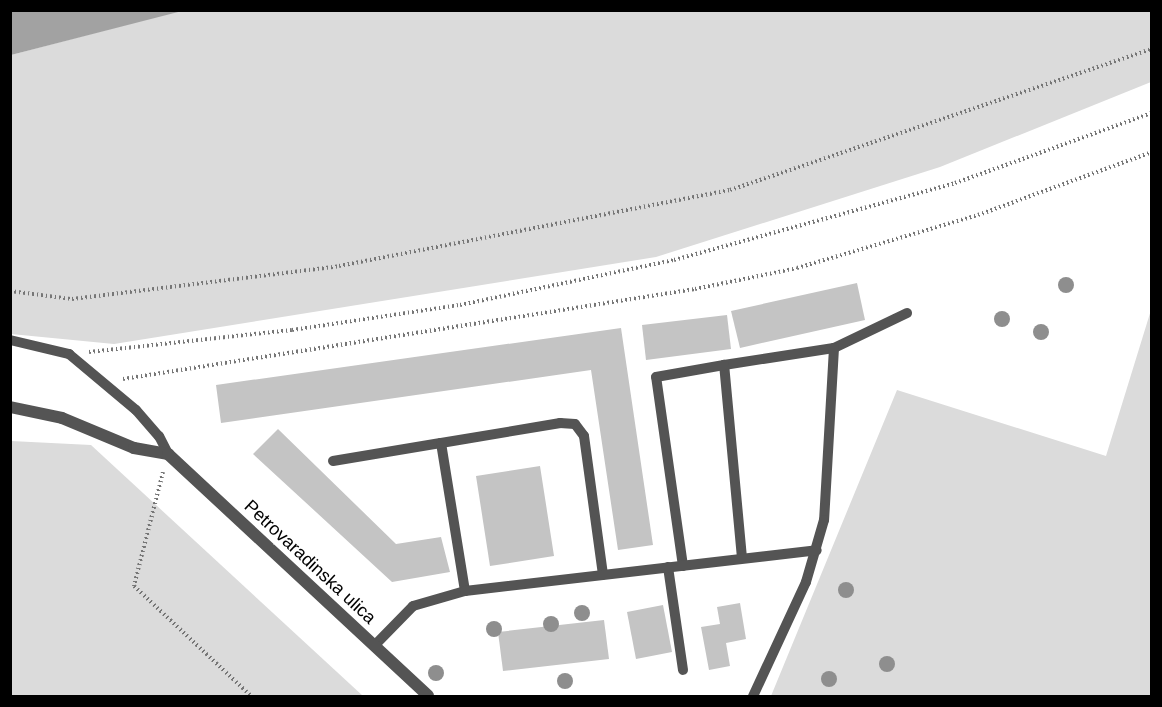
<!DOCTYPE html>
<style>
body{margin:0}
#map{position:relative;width:1162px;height:707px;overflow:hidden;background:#fff;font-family:Helvetica,sans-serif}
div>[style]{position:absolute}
.green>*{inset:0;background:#dbdbdb}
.water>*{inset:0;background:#a2a2a2}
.building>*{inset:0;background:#c4c4c4}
.path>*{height:4px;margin-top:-2px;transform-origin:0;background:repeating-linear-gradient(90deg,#767676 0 1.5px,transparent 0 4.5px)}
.service>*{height:10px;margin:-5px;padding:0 5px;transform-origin:5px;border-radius:5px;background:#545454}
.minor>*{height:12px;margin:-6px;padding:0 6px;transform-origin:6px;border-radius:6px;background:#545454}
.trees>*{width:16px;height:16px;margin:-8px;border-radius:50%;background:#8e8e8e}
span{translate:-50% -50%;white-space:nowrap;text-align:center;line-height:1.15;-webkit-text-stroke:4.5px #fff;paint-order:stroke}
.street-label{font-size:18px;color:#000}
.frame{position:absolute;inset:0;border:12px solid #000;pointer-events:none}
</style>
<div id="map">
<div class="green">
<i style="clip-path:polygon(182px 10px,1151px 11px,1151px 82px,940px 167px,656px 257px,114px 344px,11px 334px,11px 55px)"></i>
<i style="clip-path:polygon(1151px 310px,1151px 696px,771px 696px,897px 390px,1106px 456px)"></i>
<i style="clip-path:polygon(11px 441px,91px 445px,363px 696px,11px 696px)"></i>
</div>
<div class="water">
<i style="clip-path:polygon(11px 10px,182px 10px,182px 11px,11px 55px)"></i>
</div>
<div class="building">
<i style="clip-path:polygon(857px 283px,865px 320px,740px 348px,731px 311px)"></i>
<i style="clip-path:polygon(727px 315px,731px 349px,646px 360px,642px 325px)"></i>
<i style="clip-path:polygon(621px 328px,653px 545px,618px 550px,591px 370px,221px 423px,216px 385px)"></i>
<i style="clip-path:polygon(278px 429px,396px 544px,441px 537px,450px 572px,392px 582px,253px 454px)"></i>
<i style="clip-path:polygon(540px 466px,554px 556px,490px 566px,476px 476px)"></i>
<i style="clip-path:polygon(740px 603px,746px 639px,726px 643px,730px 666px,709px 670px,701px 627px,720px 624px,717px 607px)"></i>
<i style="clip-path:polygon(663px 605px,672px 652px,636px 659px,627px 612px)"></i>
<i style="clip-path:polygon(604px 620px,609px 659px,503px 671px,498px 632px)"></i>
</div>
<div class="path">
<i style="left:10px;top:291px;width:63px;rotate:7.4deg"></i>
<i style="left:72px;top:299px;width:269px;rotate:-7deg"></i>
<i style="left:339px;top:266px;width:398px;rotate:-11deg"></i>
<i style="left:730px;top:190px;width:445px;rotate:-18.5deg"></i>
<i style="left:89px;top:352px;width:204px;rotate:-6.2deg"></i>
<i style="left:292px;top:330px;width:170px;rotate:-8.5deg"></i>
<i style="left:460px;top:305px;width:219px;rotate:-11.9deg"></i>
<i style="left:674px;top:260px;width:291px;rotate:-15.3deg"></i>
<i style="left:955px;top:183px;width:209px;rotate:-19.6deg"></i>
<i style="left:123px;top:379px;width:579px;rotate:-8.94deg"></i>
<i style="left:695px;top:289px;width:104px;rotate:-11.6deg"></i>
<i style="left:797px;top:268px;width:189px;rotate:-16.3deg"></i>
<i style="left:978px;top:215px;width:185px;rotate:-19.9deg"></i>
<i style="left:163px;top:472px;width:118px;rotate:104.3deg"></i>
<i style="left:134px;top:586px;width:161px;rotate:43.2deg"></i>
</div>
<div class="service">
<i style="left:10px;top:340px;width:61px;rotate:13.3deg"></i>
<i style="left:69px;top:354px;width:87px;rotate:39.9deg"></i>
<i style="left:136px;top:410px;width:35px;rotate:49deg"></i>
<i style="left:159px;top:436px;width:20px;rotate:63deg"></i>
<i style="left:834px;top:348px;width:81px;rotate:-25.6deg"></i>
<i style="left:333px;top:461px;width:109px;rotate:-9.5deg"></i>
<i style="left:742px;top:558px;width:194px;rotate:-95.3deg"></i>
<i style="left:724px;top:365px;width:111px;rotate:-8.8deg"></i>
<i style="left:834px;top:348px;width:172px;rotate:93.3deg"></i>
<i style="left:824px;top:520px;width:65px;rotate:106.2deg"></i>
<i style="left:806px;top:582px;width:126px;rotate:114.9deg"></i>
<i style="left:683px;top:566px;width:191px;rotate:-98.1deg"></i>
<i style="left:656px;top:377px;width:69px;rotate:-10deg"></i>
<i style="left:668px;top:567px;width:104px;rotate:81.7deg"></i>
<i style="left:465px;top:591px;width:150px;rotate:-99.2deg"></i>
<i style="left:441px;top:443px;width:121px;rotate:-9.5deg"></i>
<i style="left:560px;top:423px;width:15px;rotate:4deg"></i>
<i style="left:575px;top:424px;width:15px;rotate:53deg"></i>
<i style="left:584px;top:436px;width:140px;rotate:82.2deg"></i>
<i style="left:374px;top:646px;width:56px;rotate:-45.7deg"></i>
<i style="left:413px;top:606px;width:54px;rotate:-16.1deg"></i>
<i style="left:465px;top:591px;width:354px;rotate:-6.6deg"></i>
</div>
<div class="minor">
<i style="left:10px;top:407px;width:53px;rotate:11.9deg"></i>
<i style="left:62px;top:418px;width:78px;rotate:22.6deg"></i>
<i style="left:134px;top:448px;width:35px;rotate:10deg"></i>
<i style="left:168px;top:454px;width:355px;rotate:42.9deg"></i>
</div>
<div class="trees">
<i style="left:1066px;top:285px"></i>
<i style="left:1002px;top:319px"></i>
<i style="left:1041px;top:332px"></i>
<i style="left:846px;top:590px"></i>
<i style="left:582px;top:613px"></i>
<i style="left:551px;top:624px"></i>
<i style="left:494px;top:629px"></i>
<i style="left:887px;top:664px"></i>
<i style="left:436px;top:673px"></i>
<i style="left:829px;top:679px"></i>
<i style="left:565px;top:681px"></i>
</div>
<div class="street-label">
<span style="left:310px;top:562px;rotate:43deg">Petrovaradinska ulica</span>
</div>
<div class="frame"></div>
</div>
